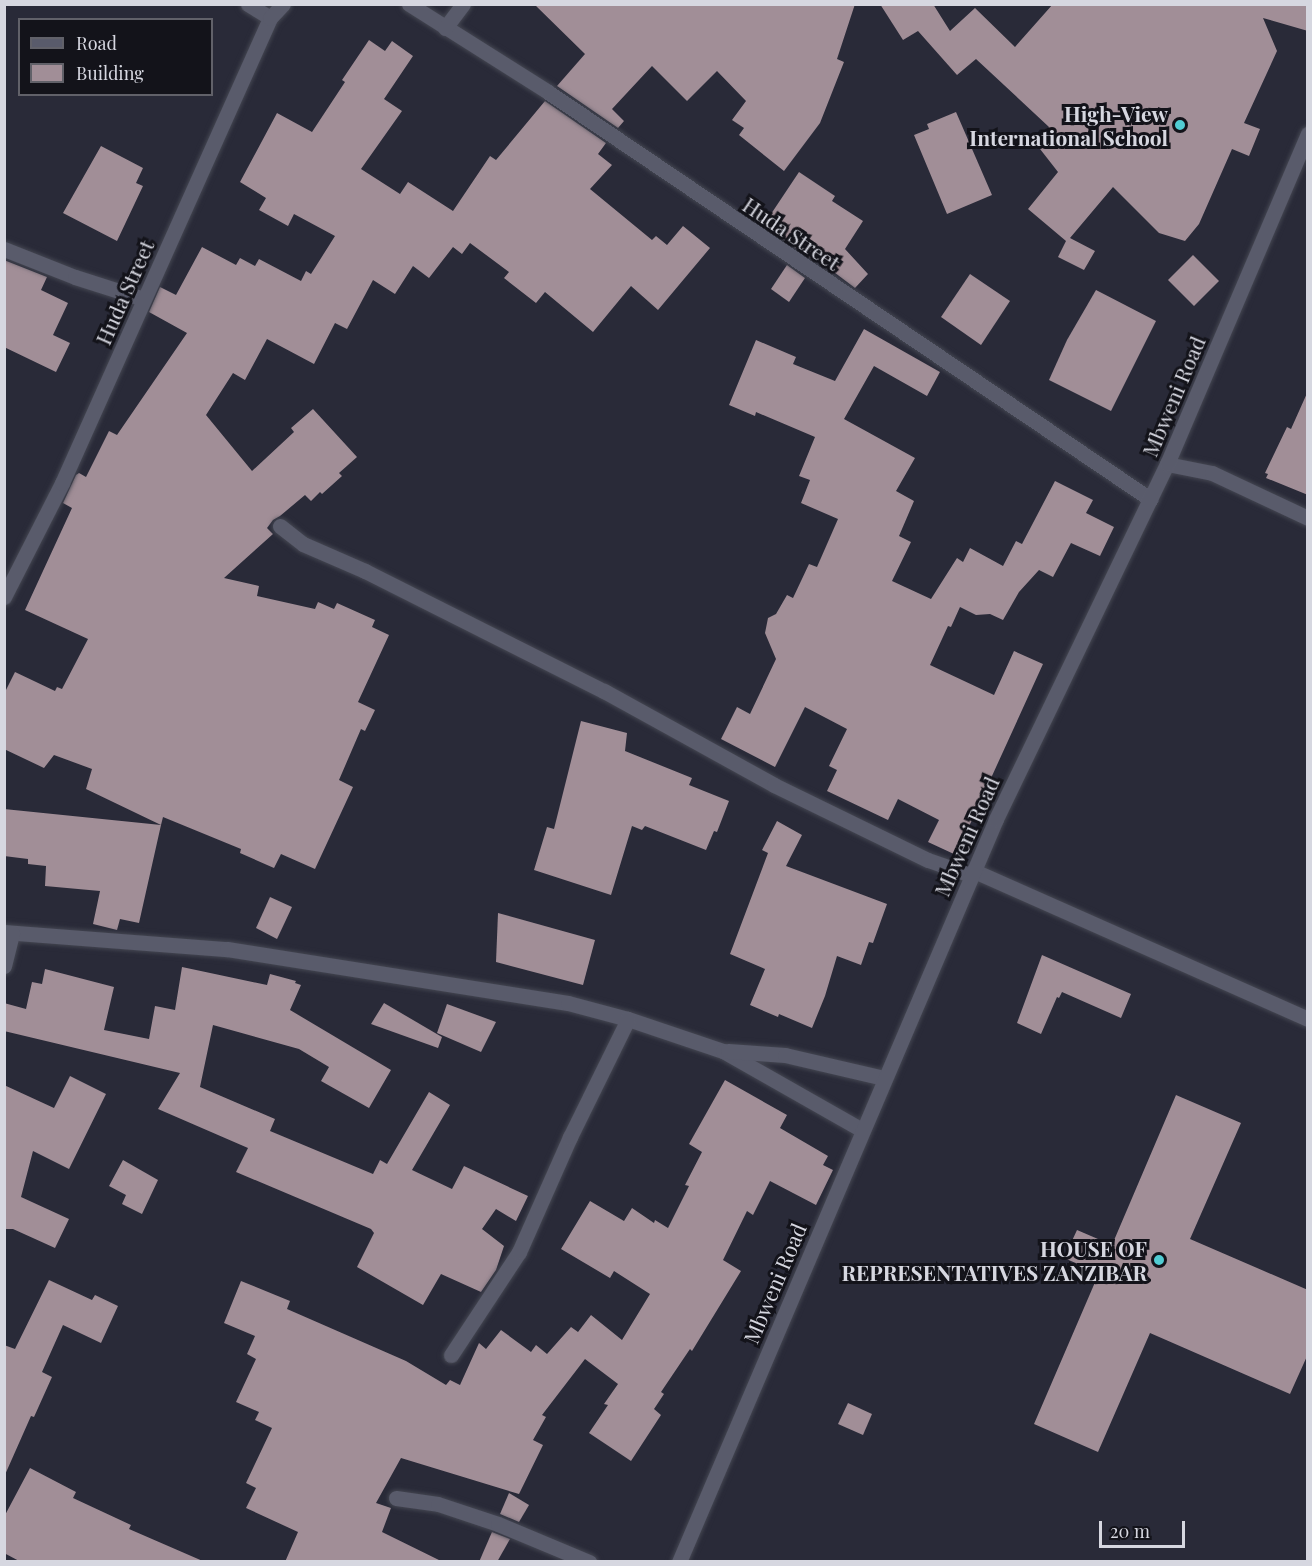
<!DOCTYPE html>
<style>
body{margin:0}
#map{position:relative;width:1312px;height:1566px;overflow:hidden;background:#292a38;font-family:"Playfair Display",serif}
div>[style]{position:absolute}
.building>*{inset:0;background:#a18e97}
.roads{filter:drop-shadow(0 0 2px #444651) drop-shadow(0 0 2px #444651)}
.minor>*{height:15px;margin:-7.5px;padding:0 7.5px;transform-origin:7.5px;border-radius:7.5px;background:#595b6b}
.dots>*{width:16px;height:16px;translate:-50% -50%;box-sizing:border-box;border:3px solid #13131a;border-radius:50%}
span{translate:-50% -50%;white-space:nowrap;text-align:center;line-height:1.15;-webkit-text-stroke:6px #13131a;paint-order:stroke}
.poi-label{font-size:21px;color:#d6d7e0;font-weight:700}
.right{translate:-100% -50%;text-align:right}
.street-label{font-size:21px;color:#d6d7e0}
.frame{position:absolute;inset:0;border:6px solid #d6d7e0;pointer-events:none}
.legend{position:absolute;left:18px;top:18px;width:195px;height:78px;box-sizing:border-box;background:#13131a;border:2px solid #616169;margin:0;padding:8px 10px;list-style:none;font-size:18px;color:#d6d7e0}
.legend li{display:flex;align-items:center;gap:12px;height:30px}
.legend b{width:30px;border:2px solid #616169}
.scale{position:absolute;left:1099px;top:1521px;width:86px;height:27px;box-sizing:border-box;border:3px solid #d6d7e0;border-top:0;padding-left:8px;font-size:18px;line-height:21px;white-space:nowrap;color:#d6d7e0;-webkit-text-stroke:4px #13131a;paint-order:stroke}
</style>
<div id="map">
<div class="building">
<i style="clip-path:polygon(534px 4px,855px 4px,837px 59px,844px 62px,820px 123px,784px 171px,739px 135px,744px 128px,732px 120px,746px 101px,717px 71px,687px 101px,652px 66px,612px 109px,624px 121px,618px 128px,557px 86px,585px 54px)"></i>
<i style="clip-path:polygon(880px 4px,933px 4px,950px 31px,975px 8px,1015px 47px,1053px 4px,1308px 4px,1308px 31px,1263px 18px,1277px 51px,1244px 123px,1260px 129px,1249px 156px,1232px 149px,1199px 224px,1185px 241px,1159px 233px,1113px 187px,1070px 238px,1095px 251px,1084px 270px,1058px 257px,1066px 241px,1028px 209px,1058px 172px,1033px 140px,1049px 127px,976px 59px,957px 75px,918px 31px,903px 40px)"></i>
<i style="clip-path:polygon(369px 40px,385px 51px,392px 41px,413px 56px,384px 99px,402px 111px,361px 169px,400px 194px,408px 182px,453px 211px,490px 156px,496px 160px,545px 101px,606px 143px,598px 154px,612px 165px,590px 189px,652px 240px,656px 236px,667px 245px,683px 226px,710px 248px,658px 310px,631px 286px,593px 332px,545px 292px,536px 303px,504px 278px,509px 272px,470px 243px,462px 254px,453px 247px,429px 278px,413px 266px,395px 294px,373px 280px,347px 329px,335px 323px,314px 364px,267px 339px,245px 380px,233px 373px,206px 415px,252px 471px,294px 432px,291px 428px,313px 409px,357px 457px,339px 473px,342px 476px,322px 494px,320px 492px,311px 501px,305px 495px,280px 516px,273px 520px,267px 528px,273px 534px,224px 578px,259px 586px,257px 596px,315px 609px,318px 602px,334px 609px,337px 603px,375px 620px,372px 627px,389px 635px,358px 702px,375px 710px,365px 731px,361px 729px,339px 780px,353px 787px,315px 869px,281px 854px,274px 868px,240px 853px,241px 849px,163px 817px,161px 825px,86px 789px,92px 769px,54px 755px,44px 768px,4px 749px,4px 694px,15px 672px,55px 691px,57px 687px,62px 689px,88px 639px,25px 610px,72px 508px,63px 503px,76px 475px,79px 473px,86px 477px,109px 431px,117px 435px,187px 333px,149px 312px,160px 287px,176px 295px,202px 247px,236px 265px,240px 258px,255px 266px,259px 259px,301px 281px,306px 271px,311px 274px,335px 236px,294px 214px,288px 226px,259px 210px,266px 198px,240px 182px,277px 113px,312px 132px,345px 82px,342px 80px)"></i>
<i style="clip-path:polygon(956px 112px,992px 195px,947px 214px,914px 135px,929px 129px,927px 124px)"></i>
<i style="clip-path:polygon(101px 146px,143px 168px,136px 183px,143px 186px,117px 241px,63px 213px)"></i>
<i style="clip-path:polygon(799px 172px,835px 196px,832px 201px,863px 221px,845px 249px,868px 274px,855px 288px,818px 260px,816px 262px,763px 226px)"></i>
<i style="clip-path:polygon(1193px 255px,1219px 281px,1194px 306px,1168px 280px)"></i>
<i style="clip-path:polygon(4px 260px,47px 277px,41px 290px,68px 303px,53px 335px,70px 343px,56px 372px,4px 347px)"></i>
<i style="clip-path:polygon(787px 265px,805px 278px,789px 302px,771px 289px)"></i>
<i style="clip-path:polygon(970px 274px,1010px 301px,981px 345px,941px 317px)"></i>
<i style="clip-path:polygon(1096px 290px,1156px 321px,1111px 411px,1049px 380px,1067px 340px)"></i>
<i style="clip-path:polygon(864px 329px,940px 372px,927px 396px,874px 366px,844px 419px,915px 458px,896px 491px,914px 501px,899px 536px,911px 542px,892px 581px,931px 599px,957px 558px,963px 562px,970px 548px,1003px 566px,1016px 541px,1022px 544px,1055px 481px,1093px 500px,1086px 513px,1114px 527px,1100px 556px,1071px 543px,1053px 577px,1039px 570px,1019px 592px,1003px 620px,990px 614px,976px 615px,960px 607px,951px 627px,948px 626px,930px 665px,994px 695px,1014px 651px,1043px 664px,956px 855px,928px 842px,939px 820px,898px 799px,888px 820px,827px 791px,837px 770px,829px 766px,847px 729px,805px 707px,775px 767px,721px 739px,737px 707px,750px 714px,776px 659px,765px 633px,768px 618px,776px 614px,787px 595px,793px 598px,809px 564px,817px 567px,838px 519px,801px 503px,810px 480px,799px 476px,815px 437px,756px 412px,755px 416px,729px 405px,756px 340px,796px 357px,793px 364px,835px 381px)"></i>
<i style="clip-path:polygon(1308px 391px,1308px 495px,1266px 478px,1268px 474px,1265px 473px,1287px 427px,1291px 429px)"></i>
<i style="clip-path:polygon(581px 721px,627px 733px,625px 751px,692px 778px,689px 785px,729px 801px,717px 832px,714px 831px,706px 850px,645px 826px,642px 830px,632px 826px,611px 895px,534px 870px,547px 827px,554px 829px)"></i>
<i style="clip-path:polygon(4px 809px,161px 825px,139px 923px,120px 919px,117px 930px,93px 924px,100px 891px,45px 886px,46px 866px,28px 864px,28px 859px,4px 856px)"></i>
<i style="clip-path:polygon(777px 821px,802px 835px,786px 866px,887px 904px,873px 943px,869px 942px,861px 965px,837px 956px,825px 996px,812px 1028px,779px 1014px,778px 1017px,750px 1005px,765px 969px,730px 954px,768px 853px,762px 850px)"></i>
<i style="clip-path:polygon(270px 897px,292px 907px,277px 939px,256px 928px)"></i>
<i style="clip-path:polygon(498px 913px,595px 940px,583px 985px,496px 962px)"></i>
<i style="clip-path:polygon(1042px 955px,1131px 994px,1121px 1018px,1062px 992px,1059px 998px,1057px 997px,1041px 1034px,1017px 1023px)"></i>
<i style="clip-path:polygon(182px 967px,267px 985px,270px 974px,296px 981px,295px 983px,301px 985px,290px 1010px,391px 1070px,369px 1108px,321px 1081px,329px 1067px,299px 1049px,213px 1025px,200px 1087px,275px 1119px,270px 1131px,373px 1174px,380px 1160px,387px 1164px,429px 1092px,450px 1105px,412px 1170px,452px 1189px,464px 1166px,528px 1196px,516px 1221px,496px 1209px,482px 1229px,504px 1246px,496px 1270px,481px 1292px,441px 1274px,423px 1305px,357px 1267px,374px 1233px,371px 1229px,236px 1172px,248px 1148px,158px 1109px,180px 1073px,4px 1031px,4px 1003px,26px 1009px,32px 982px,42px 984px,45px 969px,114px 987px,104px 1030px,149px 1039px,155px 1006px,175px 1010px)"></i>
<i style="clip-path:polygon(384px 1003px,442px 1037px,438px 1048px,371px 1024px)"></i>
<i style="clip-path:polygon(447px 1004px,496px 1022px,481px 1052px,437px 1033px)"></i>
<i style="clip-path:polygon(70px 1076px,106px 1094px,69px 1169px,33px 1151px,21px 1197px,69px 1219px,55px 1248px,13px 1229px,4px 1229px,4px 1085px,54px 1108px)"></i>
<i style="clip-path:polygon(725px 1080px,787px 1115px,780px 1128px,828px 1156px,823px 1165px,833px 1170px,816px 1205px,770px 1181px,753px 1215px,747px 1211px,723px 1260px,741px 1271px,692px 1351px,690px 1349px,661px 1392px,664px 1394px,654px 1409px,661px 1415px,631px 1461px,589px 1433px,608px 1405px,604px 1404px,618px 1384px,585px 1359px,542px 1415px,546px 1417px,533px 1440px,543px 1445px,519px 1494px,401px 1458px,376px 1503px,391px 1508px,382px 1532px,443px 1562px,285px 1562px,298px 1532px,246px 1508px,256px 1488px,246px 1483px,272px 1428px,255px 1420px,259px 1412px,236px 1402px,256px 1359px,247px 1354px,255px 1336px,224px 1323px,241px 1281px,290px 1301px,287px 1309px,406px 1361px,446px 1385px,450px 1380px,460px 1385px,479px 1343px,486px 1349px,501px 1330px,531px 1352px,536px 1345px,547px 1354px,571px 1327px,578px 1332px,591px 1315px,622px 1340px,650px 1294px,614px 1271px,610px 1278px,561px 1249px,590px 1201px,624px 1221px,632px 1208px,654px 1223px,655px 1220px,668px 1228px,689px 1186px,685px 1185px,702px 1152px,689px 1144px)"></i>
<i style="clip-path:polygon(1176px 1095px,1241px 1123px,1190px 1239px,1308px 1290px,1308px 1354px,1290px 1394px,1150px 1333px,1098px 1452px,1034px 1424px,1099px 1273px,1064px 1258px,1077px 1230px,1112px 1245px)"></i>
<i style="clip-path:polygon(123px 1160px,158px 1180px,142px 1214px,122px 1204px,126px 1195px,109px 1186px)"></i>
<i style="clip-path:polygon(49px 1280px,92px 1300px,95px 1295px,118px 1306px,101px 1343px,63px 1325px,42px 1372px,52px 1377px,34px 1417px,31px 1416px,4px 1477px,4px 1345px,15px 1349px)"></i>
<i style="clip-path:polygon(848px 1403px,872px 1414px,863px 1435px,838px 1424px)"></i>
<i style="clip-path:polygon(30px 1468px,76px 1492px,73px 1498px,131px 1525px,129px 1529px,205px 1562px,21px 1562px,4px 1553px,4px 1517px)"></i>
<i style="clip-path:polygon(509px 1493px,529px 1505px,519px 1522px,500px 1514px)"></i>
<i style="clip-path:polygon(492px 1532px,510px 1539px,497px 1562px,479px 1562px)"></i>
</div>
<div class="roads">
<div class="minor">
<i style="left:248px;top:4px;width:26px;rotate:32deg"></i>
<i style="left:409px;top:4px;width:165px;rotate:32.3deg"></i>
<i style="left:548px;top:92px;width:727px;rotate:34.06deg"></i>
<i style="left:445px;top:28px;width:30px;rotate:-53deg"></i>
<i style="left:4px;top:249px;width:76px;rotate:21.5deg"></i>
<i style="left:75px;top:277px;width:72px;rotate:17.7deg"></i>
<i style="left:1167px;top:464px;width:46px;rotate:11.3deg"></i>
<i style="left:1212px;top:473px;width:106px;rotate:25.1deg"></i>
<i style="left:280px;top:526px;width:29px;rotate:38deg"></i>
<i style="left:303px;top:544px;width:68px;rotate:23.5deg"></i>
<i style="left:365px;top:571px;width:267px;rotate:26.7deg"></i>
<i style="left:604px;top:691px;width:194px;rotate:28.9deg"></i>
<i style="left:774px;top:785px;width:171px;rotate:26deg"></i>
<i style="left:928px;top:860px;width:46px;rotate:19.2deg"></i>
<i style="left:4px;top:597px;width:128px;rotate:-63deg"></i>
<i style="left:62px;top:483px;width:509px;rotate:-65.9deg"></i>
<i style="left:270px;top:18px;width:19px;rotate:-47deg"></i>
<i style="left:974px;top:871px;width:365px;rotate:23.9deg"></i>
<i style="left:4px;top:932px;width:224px;rotate:4.4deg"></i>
<i style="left:227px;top:949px;width:345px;rotate:9deg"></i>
<i style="left:568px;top:1003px;width:62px;rotate:14.9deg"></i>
<i style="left:628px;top:1019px;width:100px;rotate:18.6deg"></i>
<i style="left:723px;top:1051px;width:160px;rotate:29.6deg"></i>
<i style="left:4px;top:966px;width:34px;rotate:-76deg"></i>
<i style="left:728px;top:1051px;width:57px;rotate:4deg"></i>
<i style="left:785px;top:1055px;width:102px;rotate:13.1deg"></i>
<i style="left:451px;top:1355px;width:123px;rotate:-56.6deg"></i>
<i style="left:519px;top:1252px;width:126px;rotate:-66.1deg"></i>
<i style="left:570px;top:1137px;width:131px;rotate:-63.8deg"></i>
<i style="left:396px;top:1498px;width:42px;rotate:8.1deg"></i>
<i style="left:438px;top:1504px;width:63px;rotate:18.4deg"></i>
<i style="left:498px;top:1524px;width:99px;rotate:22.7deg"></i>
<i style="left:679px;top:1562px;width:808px;rotate:-66.89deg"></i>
<i style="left:996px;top:819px;width:394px;rotate:-64.3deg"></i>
<i style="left:1167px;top:464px;width:359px;rotate:-66.9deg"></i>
</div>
</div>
<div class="dots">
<i style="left:1180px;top:125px;background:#51ccd3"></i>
<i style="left:1159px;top:1260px;background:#51ccd3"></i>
</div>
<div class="poi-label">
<span class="right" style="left:1168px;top:125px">High-View<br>International School</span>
<span class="right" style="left:1147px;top:1260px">HOUSE OF<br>REPRESENTATIVES ZANZIBAR</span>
</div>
<div class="street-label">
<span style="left:792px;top:233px;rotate:34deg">Huda Street</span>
<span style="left:124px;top:292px;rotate:-66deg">Huda Street</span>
<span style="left:1173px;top:396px;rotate:-67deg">Mbweni Road</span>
<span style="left:966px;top:836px;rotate:-66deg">Mbweni Road</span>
<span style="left:774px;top:1283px;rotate:-67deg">Mbweni Road</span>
</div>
<div class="frame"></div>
<ul class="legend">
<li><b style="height:8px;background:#595b6b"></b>Road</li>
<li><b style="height:16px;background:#a18e97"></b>Building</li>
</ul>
<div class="scale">20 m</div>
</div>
